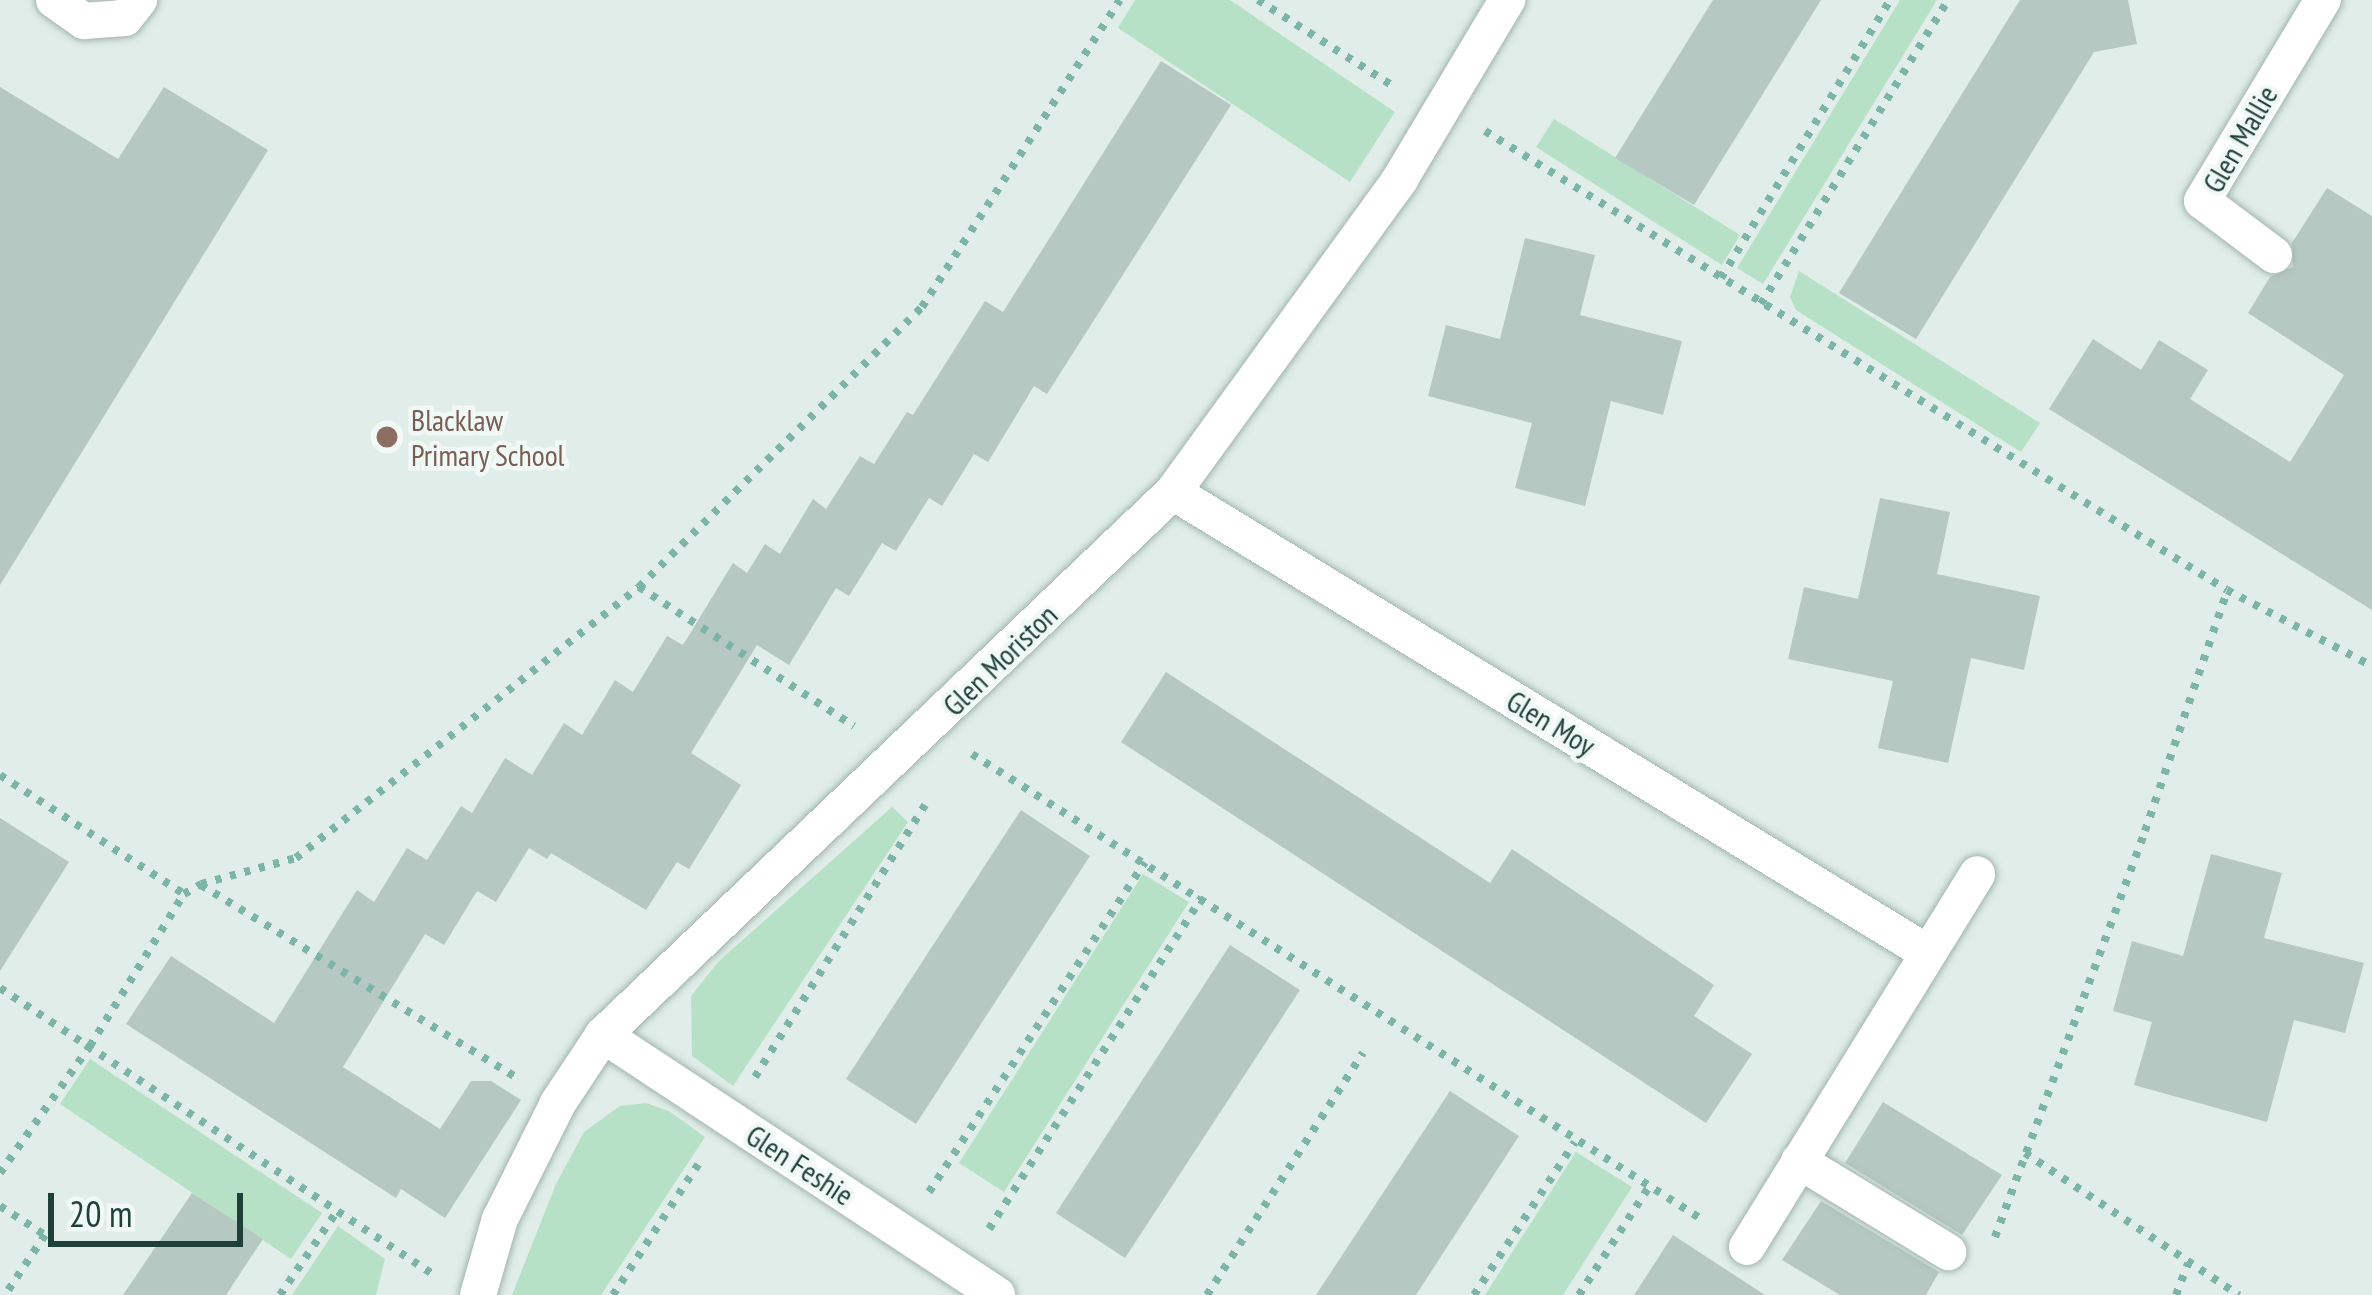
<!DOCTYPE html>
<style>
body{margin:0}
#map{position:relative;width:2372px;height:1295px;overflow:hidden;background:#e0ede8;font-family:"PT Sans Narrow",sans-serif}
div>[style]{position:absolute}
.green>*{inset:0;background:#b7e1c6}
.building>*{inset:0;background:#b5c8c2}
.path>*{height:8px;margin-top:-4px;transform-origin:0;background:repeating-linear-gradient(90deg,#7db4a8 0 6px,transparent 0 15px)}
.roads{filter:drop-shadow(0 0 3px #a2b5b0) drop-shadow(0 0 3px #a2b5b0)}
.minor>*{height:36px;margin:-18px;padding:0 18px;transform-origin:18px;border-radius:18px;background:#fff}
.dots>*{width:33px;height:33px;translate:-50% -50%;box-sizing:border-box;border:6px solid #f1f9f6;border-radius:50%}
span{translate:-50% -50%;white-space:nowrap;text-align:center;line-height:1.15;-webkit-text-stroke:9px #f1f9f6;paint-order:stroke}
.street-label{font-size:30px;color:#1f3f39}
.education-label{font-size:30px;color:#785e54}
.left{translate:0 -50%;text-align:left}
.scale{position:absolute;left:48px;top:1193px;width:195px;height:54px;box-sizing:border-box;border:6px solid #1f3f39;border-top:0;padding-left:15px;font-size:36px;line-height:42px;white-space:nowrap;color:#1f3f39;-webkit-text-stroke:9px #f1f9f6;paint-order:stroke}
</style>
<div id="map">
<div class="green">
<i style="clip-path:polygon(1135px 0,1230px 0,1395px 112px,1350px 182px,1118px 28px)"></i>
<i style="clip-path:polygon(1900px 0,1937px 0,1763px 284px,1737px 268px)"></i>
<i style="clip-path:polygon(1554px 119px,1740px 235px,1722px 265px,1536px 147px)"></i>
<i style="clip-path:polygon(1799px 271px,2040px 423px,2021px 452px,1796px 310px,1790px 297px)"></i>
<i style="clip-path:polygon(892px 807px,908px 822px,733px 1086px,692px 1056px,691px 996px,718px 962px)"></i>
<i style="clip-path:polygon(1143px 874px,1189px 902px,1004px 1192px,959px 1163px)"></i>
<i style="clip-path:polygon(90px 1059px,322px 1213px,291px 1259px,60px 1104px)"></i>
<i style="clip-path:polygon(646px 1103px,669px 1111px,705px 1137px,601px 1295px,512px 1295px,556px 1184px,584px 1132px,620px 1106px)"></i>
<i style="clip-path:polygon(1576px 1152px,1632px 1187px,1563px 1295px,1485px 1295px)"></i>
<i style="clip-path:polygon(338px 1226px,385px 1259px,376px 1295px,292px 1295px)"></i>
</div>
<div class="building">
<i style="clip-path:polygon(1713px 0,1821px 0,1694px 205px,1615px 158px)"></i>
<i style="clip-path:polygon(2020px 0,2128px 0,2137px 44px,2094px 52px,1916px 339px,1839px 293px)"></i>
<i style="clip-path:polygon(1161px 61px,1231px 105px,1047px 394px,1034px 386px,988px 462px,974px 454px,942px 506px,929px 498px,896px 551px,882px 543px,849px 596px,836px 588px,789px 665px,757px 645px,691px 753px,741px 785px,689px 869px,677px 862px,646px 910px,551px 853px,547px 859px,529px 848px,496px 902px,477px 891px,444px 945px,425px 934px,343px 1067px,440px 1129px,471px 1081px,491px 1081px,521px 1100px,445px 1218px,401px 1189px,396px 1198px,126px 1024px,171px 956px,274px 1023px,357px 890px,374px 902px,407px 848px,427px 860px,461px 806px,472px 813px,505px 758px,532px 775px,564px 723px,582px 735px,615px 680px,633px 692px,667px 636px,683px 645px,733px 563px,747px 573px,765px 544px,780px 554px,813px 499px,826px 509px,860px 456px,874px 464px,907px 412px,913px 415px,985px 301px,1003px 312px)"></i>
<i style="clip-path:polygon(0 87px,118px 159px,164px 87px,268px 150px,0 585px)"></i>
<i style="clip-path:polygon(2327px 188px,2372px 216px,2372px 610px,2049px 409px,2093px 339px,2141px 370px,2159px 340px,2208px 370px,2190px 399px,2290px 462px,2344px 375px,2248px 313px,2270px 277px,2293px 267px,2292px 243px)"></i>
<i style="clip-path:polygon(1525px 238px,1595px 255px,1580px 315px,1682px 341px,1663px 415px,1611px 401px,1585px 506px,1515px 488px,1532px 423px,1428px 396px,1446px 325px,1500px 339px)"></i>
<i style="clip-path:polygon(1880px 498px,1950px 512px,1937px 574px,2040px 596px,2024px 670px,1971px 658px,1948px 763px,1878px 748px,1893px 681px,1788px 659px,1804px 587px,1858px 599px)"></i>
<i style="clip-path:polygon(1166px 672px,1490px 883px,1512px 849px,1714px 985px,1694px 1016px,1752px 1054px,1706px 1123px,1121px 742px)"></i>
<i style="clip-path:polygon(1021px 810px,1090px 856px,916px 1124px,846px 1079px)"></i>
<i style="clip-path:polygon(0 818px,69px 862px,0 971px)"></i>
<i style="clip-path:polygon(2211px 854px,2282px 873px,2264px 938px,2364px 963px,2345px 1033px,2294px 1020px,2267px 1122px,2134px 1085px,2152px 1022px,2113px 1011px,2132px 941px,2183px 956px)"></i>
<i style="clip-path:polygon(1230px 945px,1300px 990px,1125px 1258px,1056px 1213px)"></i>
<i style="clip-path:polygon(1450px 1091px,1519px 1136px,1416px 1295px,1316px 1295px)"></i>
<i style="clip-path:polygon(1883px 1102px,2002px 1175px,1962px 1235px,1845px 1163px)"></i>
<i style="clip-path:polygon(192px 1193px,263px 1239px,226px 1295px,123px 1295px)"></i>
<i style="clip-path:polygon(1821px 1201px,1939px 1272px,1926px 1295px,1840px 1295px,1782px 1260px)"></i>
<i style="clip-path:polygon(1673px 1235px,1765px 1295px,1634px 1295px)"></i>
</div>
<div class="path">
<i style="left:1258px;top:0;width:164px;rotate:32.5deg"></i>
<i style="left:1485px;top:131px;width:872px;rotate:31.74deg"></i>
<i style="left:2227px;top:590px;width:164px;rotate:27.7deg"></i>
<i style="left:1721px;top:278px;width:325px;rotate:-58.7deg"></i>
<i style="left:1761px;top:304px;width:357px;rotate:-58.4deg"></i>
<i style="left:639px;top:587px;width:256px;rotate:32.9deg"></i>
<i style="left:972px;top:754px;width:867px;rotate:32.52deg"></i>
<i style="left:0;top:775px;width:219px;rotate:32.9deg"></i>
<i style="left:201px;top:885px;width:369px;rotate:31.4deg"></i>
<i style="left:0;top:988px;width:520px;rotate:33.48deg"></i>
<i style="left:755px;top:1077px;width:321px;rotate:-58deg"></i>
<i style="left:2025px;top:1153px;width:257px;rotate:33.6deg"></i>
<i style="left:0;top:1173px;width:156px;rotate:-54.7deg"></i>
<i style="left:90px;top:1046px;width:179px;rotate:-58.3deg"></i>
<i style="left:184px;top:894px;width:20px;rotate:-30deg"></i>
<i style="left:201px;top:884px;width:98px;rotate:-15.3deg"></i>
<i style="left:296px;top:858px;width:437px;rotate:-38.3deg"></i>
<i style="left:639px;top:587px;width:398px;rotate:-44.7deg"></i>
<i style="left:922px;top:307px;width:365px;rotate:-57.2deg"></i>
<i style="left:929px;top:1192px;width:394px;rotate:-56.8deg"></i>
<i style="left:0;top:1206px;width:54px;rotate:32.8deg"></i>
<i style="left:45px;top:1235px;width:72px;rotate:123.7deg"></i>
<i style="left:989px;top:1229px;width:394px;rotate:-57.3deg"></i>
<i style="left:1995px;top:1237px;width:433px;rotate:-69.7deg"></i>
<i style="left:2145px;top:831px;width:254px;rotate:-71.1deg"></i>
<i style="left:280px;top:1295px;width:98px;rotate:-55.8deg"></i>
<i style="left:613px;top:1295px;width:161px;rotate:-56.9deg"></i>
<i style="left:1207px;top:1295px;width:288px;rotate:-57.2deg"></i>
<i style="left:1474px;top:1295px;width:183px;rotate:-56.6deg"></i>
<i style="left:1579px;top:1295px;width:129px;rotate:-57.1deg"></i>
<i style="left:2176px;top:1295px;width:34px;rotate:-69deg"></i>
</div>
<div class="roads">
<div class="minor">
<i style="left:54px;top:0;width:37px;rotate:35deg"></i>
<i style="left:84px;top:21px;width:41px;rotate:-4.2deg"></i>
<i style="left:125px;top:18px;width:23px;rotate:-52deg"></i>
<i style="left:2274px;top:255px;width:90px;rotate:-143.1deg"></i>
<i style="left:2202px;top:201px;width:235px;rotate:-59deg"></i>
<i style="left:1173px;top:492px;width:885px;rotate:31.41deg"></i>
<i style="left:603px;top:1035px;width:472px;rotate:33.4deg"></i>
<i style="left:1799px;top:1161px;width:175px;rotate:31.4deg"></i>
<i style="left:1747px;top:1247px;width:438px;rotate:-58.3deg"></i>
<i style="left:478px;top:1295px;width:79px;rotate:-73.9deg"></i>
<i style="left:500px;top:1219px;width:130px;rotate:-63.4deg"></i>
<i style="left:558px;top:1103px;width:82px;rotate:-56.5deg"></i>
<i style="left:603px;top:1035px;width:787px;rotate:-43.61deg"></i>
<i style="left:1173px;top:492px;width:387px;rotate:-54deg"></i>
<i style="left:1400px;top:179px;width:209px;rotate:-59.1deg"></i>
</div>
</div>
<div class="dots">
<i style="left:387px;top:437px;background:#8d6e63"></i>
</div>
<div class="street-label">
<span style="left:2240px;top:139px;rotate:-60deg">Glen Mallie</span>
<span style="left:1000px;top:660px;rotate:-44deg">Glen Moriston</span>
<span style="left:1551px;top:723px;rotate:31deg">Glen Moy</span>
<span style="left:800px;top:1165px;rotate:33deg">Glen Feshie</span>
</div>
<div class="education-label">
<span class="left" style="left:411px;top:437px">Blacklaw<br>Primary School</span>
</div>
<div class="scale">20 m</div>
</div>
